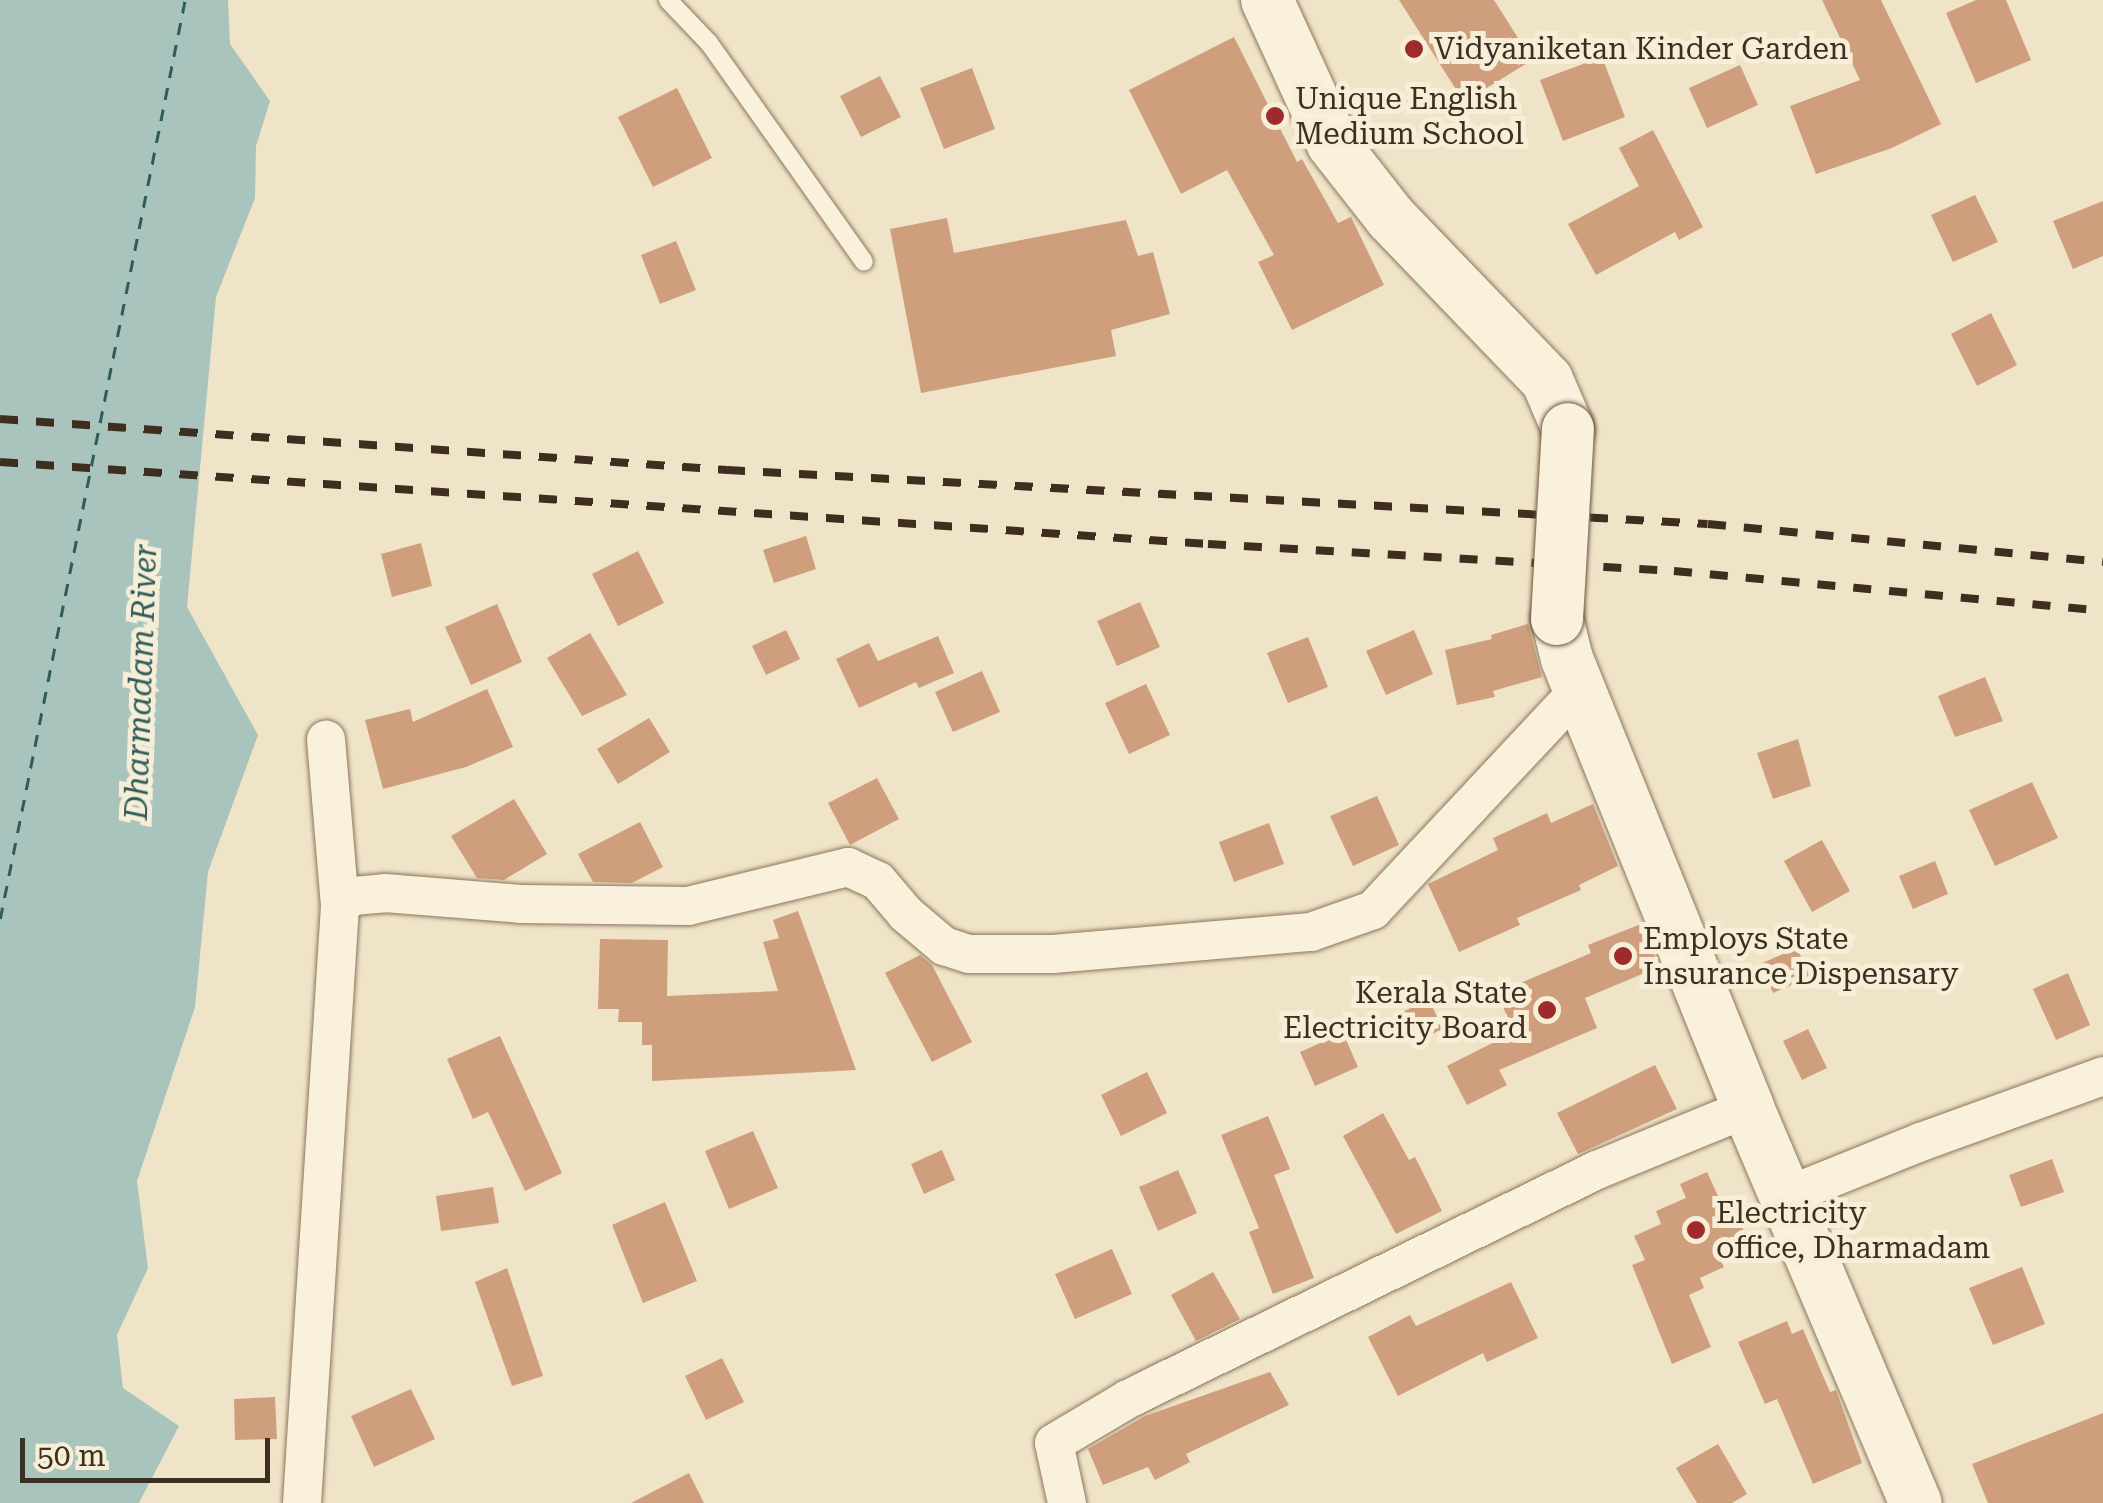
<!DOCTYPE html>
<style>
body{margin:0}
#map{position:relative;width:2103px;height:1503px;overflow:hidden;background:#f0e4c8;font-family:"Roboto Serif",serif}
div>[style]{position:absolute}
.water>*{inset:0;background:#a9c4bc}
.ferry>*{height:2.5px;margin-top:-1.25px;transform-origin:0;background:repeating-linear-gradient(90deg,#2f5d5a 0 12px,transparent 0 22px)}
.building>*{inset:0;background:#cf9f7d}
.roads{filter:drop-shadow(0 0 2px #8d765c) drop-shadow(0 0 2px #8d765c)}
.lane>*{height:18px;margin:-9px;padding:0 9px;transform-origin:9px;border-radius:9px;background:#faf1dc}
.street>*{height:38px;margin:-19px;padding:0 19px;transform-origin:19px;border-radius:19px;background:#faf1dc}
.secondary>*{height:52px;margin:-26px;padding:0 26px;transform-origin:26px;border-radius:26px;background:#faf1dc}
.rail>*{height:8px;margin-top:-4px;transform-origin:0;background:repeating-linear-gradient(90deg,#3d2e20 0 18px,transparent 0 36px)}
.bridges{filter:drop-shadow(0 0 2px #6f573f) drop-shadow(0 0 2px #6f573f)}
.secondary-bridge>*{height:52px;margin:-26px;padding:0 26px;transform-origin:26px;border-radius:26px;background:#faf1dc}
.dots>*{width:28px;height:28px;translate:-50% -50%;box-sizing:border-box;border:5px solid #f7eed8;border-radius:50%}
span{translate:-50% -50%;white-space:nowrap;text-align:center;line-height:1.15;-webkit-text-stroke:10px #f7eed8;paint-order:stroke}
.poi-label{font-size:30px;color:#3d2e20}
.left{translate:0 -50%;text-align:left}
.right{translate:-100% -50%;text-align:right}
.water-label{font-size:32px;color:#2f5d5a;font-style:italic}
.scale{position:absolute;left:20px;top:1438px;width:250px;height:45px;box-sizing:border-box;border:5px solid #3d2e20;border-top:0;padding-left:12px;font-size:30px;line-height:35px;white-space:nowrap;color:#3d2e20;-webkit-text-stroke:8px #f7eed8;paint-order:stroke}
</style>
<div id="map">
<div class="water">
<i style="clip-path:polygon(0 0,228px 0,230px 44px,270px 101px,256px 146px,255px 198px,216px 297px,187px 607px,258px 735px,208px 872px,195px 1007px,137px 1181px,148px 1268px,117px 1335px,123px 1388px,179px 1426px,139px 1503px,0 1503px)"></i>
</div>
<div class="ferry">
<i style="left:0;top:919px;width:937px;rotate:-78.62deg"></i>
</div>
<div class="building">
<i style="clip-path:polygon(1399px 0,1494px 0,1532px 60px,1464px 102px)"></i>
<i style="clip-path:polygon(1822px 0,1881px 0,1941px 124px,1892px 148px,1816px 174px,1790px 106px,1860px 80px)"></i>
<i style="clip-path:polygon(1976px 0,2006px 0,2031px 60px,1976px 83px,1946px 13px)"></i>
<i style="clip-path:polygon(1234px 37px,1297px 162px,1302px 159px,1338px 223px,1351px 217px,1384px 285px,1292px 330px,1258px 262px,1274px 255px,1227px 170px,1181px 194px,1129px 90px)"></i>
<i style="clip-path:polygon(1602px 57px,1625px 117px,1563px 141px,1540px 80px)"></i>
<i style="clip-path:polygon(1740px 65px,1758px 105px,1707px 128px,1689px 88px)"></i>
<i style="clip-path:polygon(972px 68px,995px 129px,944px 149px,920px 88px)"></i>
<i style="clip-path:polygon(880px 76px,901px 117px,861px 137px,840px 96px)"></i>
<i style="clip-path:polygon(677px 88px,712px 158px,653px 187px,618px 117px)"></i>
<i style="clip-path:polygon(1653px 130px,1703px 227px,1679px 240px,1675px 232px,1596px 275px,1568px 224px,1639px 186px,1619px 148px)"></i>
<i style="clip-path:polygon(1975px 195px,1998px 242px,1953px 262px,1931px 215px)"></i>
<i style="clip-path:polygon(2103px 201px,2103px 256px,2073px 269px,2053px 221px)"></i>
<i style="clip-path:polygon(947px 218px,954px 253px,1126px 220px,1138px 256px,1153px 252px,1170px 314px,1111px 330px,1116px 356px,921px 393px,890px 229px)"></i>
<i style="clip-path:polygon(676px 241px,696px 290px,660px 304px,641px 255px)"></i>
<i style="clip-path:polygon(1991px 313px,2017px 365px,1977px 386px,1951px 334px)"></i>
<i style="clip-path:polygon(806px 536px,816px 569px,774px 583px,763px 550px)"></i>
<i style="clip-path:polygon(421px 543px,432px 586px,392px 597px,381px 554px)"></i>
<i style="clip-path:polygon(638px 551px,664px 603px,618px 626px,592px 574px)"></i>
<i style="clip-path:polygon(1140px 602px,1160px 647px,1117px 666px,1097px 621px)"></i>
<i style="clip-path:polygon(497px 604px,522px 662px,471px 685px,445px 627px)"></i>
<i style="clip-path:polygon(1528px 624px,1542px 677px,1493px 691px,1495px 697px,1457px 705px,1445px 650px,1492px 639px,1491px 635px)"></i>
<i style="clip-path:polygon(786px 630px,800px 659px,766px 675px,752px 646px)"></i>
<i style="clip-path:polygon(1414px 630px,1433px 674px,1386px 695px,1366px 651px)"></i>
<i style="clip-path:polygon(590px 633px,627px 695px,582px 716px,547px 658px)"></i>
<i style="clip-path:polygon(938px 636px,954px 673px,919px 688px,916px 682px,859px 708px,836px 659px,869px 643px,878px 661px)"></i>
<i style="clip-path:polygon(1308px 637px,1328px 687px,1288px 703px,1267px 653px)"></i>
<i style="clip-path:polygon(982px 671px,1000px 712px,953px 732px,935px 692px)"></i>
<i style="clip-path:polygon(1985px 677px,2003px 721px,1955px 737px,1938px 696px)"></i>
<i style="clip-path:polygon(1146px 684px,1170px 735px,1129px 754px,1105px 703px)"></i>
<i style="clip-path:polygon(487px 689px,513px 747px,466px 767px,383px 789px,365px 720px,410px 709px,413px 722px)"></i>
<i style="clip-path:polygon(649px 718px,670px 752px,618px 784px,597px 749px)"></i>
<i style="clip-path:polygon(1798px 739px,1811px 786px,1773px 799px,1757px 753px)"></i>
<i style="clip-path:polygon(877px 778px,899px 819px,850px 845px,828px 803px)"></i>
<i style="clip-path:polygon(2032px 782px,2058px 838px,1995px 866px,1969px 810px)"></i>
<i style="clip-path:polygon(1377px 796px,1399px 845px,1353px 866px,1330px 816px)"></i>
<i style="clip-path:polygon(514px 799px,547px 854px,504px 880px,477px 878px,451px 836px)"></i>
<i style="clip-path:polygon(1593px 804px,1618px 866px,1579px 885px,1581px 890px,1517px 918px,1520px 925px,1459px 952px,1428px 884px,1498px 850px,1493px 838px,1547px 813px,1551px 823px)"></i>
<i style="clip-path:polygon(640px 822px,663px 867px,632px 883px,593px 882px,578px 854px)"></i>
<i style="clip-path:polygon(1269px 823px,1284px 864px,1234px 882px,1219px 842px)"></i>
<i style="clip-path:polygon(1822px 840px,1850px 891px,1812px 912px,1784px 861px)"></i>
<i style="clip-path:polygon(1935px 861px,1948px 894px,1913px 909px,1899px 876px)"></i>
<i style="clip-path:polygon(798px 911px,856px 1070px,652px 1081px,652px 1045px,642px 1045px,642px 1022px,618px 1022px,619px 1009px,598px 1009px,600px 939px,668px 940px,667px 996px,778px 991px,763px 942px,779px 938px,773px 920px)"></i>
<i style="clip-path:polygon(1641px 924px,1659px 967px,1585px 998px,1597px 1028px,1499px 1070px,1507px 1085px,1467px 1105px,1447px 1066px,1514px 1032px,1497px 993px,1591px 953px,1588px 945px)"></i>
<i style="clip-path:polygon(1797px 948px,1810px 977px,1773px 993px,1760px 964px)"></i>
<i style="clip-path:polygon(920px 955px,932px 965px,972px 1042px,932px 1062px,885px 973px)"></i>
<i style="clip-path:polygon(2068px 973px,2090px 1025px,2056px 1040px,2033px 989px)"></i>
<i style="clip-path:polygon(1429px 1000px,1443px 1029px,1414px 1042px,1400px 1013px)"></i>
<i style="clip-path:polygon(1808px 1029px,1827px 1068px,1802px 1080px,1783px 1041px)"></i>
<i style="clip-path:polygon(1343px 1033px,1358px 1067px,1315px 1086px,1300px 1052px)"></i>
<i style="clip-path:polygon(500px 1036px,562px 1173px,525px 1191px,488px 1112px,473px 1119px,447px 1059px)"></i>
<i style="clip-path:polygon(1655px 1065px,1677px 1109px,1578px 1154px,1557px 1113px)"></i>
<i style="clip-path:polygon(1147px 1072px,1167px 1113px,1121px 1136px,1101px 1095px)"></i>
<i style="clip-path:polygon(1383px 1113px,1409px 1160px,1415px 1157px,1442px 1211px,1396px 1234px,1343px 1136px)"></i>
<i style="clip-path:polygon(1268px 1116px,1290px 1169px,1274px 1175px,1314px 1278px,1273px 1294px,1249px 1232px,1259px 1228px,1221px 1135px)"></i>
<i style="clip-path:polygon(753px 1131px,778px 1188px,729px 1209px,705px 1151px)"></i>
<i style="clip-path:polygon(942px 1150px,955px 1180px,924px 1194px,911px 1164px)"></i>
<i style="clip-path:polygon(2052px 1159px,2064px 1192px,2021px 1207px,2009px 1175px)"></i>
<i style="clip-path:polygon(1178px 1170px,1197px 1213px,1158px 1231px,1139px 1187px)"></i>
<i style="clip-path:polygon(1707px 1172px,1730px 1222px,1741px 1224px,1751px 1247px,1721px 1261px,1724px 1267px,1700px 1278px,1704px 1288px,1689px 1295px,1711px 1347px,1672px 1364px,1632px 1265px,1645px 1260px,1634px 1236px,1661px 1224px,1656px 1211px,1686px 1198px,1680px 1184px)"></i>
<i style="clip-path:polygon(493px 1187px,499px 1223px,441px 1231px,436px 1196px)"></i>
<i style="clip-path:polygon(665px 1202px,697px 1281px,643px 1303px,612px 1225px)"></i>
<i style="clip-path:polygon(1112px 1249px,1132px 1294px,1075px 1319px,1055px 1274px)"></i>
<i style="clip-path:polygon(2022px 1267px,2045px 1324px,1993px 1345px,1969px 1288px)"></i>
<i style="clip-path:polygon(507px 1268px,543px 1376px,512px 1386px,475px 1282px)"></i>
<i style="clip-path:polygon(1213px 1272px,1240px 1319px,1196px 1341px,1171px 1295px)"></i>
<i style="clip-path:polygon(1511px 1282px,1538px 1338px,1487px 1362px,1483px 1353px,1398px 1396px,1368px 1337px,1410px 1315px,1416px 1326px)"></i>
<i style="clip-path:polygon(1787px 1321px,1792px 1334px,1803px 1329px,1830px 1392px,1836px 1390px,1862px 1463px,1813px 1484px,1777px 1399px,1765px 1404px,1738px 1342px)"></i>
<i style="clip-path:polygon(722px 1358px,744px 1402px,706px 1420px,685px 1376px)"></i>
<i style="clip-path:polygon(1270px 1372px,1289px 1405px,1186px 1454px,1190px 1462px,1155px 1480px,1148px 1467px,1103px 1485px,1088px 1449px,1145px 1416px)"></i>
<i style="clip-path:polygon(411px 1389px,435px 1439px,374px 1467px,351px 1416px)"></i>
<i style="clip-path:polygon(275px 1397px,277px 1439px,235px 1440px,234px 1399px)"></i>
<i style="clip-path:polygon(2103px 1413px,2103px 1503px,1988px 1503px,1972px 1464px)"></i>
<i style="clip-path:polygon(1718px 1444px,1747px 1494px,1732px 1503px,1697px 1503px,1676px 1468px)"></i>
<i style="clip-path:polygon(689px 1473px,704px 1503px,631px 1503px)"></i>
</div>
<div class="roads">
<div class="lane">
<i style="left:668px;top:0;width:59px;rotate:46.4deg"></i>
<i style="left:709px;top:43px;width:268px;rotate:54.7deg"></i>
</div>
<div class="street">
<i style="left:340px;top:906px;width:16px;rotate:-38deg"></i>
<i style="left:353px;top:896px;width:32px;rotate:-5deg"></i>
<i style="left:385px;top:893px;width:136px;rotate:4.6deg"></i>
<i style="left:521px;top:904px;width:167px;rotate:0.7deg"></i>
<i style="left:688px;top:906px;width:165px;rotate:-13.7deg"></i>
<i style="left:848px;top:867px;width:33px;rotate:25deg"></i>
<i style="left:878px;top:881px;width:43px;rotate:49.7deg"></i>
<i style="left:906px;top:914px;width:50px;rotate:40.1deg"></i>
<i style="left:944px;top:946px;width:26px;rotate:18deg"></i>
<i style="left:969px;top:954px;width:84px"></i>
<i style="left:1053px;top:954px;width:259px;rotate:-4.9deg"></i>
<i style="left:1311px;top:932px;width:66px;rotate:-19.5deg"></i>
<i style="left:1373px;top:910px;width:304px;rotate:-46.9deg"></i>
<i style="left:1789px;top:1195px;width:142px;rotate:-21.9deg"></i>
<i style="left:1921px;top:1142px;width:194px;rotate:-19.9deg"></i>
<i style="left:302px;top:1503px;width:598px;rotate:-86.36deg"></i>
<i style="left:340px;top:906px;width:167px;rotate:-94.8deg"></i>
<i style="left:1067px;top:1503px;width:61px;rotate:-102.2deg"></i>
<i style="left:1054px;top:1443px;width:86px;rotate:-30.7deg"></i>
<i style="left:1128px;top:1399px;width:522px;rotate:-26.03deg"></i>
<i style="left:1597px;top:1170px;width:163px;rotate:-22.3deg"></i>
</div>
<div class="secondary">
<i style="left:1267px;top:0;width:158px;rotate:65.4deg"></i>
<i style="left:1333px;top:144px;width:94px;rotate:51.9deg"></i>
<i style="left:1391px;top:218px;width:225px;rotate:46.1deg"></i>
<i style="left:1547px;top:380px;width:53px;rotate:66.8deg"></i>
<i style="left:1557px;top:619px;width:41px;rotate:76deg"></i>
<i style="left:1567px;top:659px;width:484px;rotate:68deg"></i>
<i style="left:1748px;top:1108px;width:429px;rotate:67deg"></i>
</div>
</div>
<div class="rail">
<i style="left:0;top:419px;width:729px;rotate:4.01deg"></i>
<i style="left:727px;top:470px;width:982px;rotate:3.15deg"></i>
<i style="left:1708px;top:524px;width:397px;rotate:5.5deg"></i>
<i style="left:0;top:462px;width:1211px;rotate:3.88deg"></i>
<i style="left:1208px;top:544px;width:467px;rotate:3.3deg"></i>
<i style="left:1674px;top:571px;width:431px;rotate:5.3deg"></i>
</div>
<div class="bridges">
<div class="secondary-bridge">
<i style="left:1557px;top:619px;width:190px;rotate:-86.7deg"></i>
</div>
</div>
<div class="dots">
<i style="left:1414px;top:49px;background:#9e2a2b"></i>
<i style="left:1275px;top:116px;background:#9e2a2b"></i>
<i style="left:1623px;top:956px;background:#9e2a2b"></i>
<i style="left:1547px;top:1010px;background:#9e2a2b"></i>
<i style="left:1696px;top:1230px;background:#9e2a2b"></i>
</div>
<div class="poi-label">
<span class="left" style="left:1434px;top:49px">Vidyaniketan Kinder Garden</span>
<span class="left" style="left:1295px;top:116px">Unique English<br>Medium School</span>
<span class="left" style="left:1643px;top:956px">Employs State<br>Insurance Dispensary</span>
<span class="right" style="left:1527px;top:1010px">Kerala State<br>Electricity Board</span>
<span class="left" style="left:1716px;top:1230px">Electricity<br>office, Dharmadam</span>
</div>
<div class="water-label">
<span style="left:141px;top:682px;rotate:-88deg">Dharmadam River</span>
</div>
<div class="scale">50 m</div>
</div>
